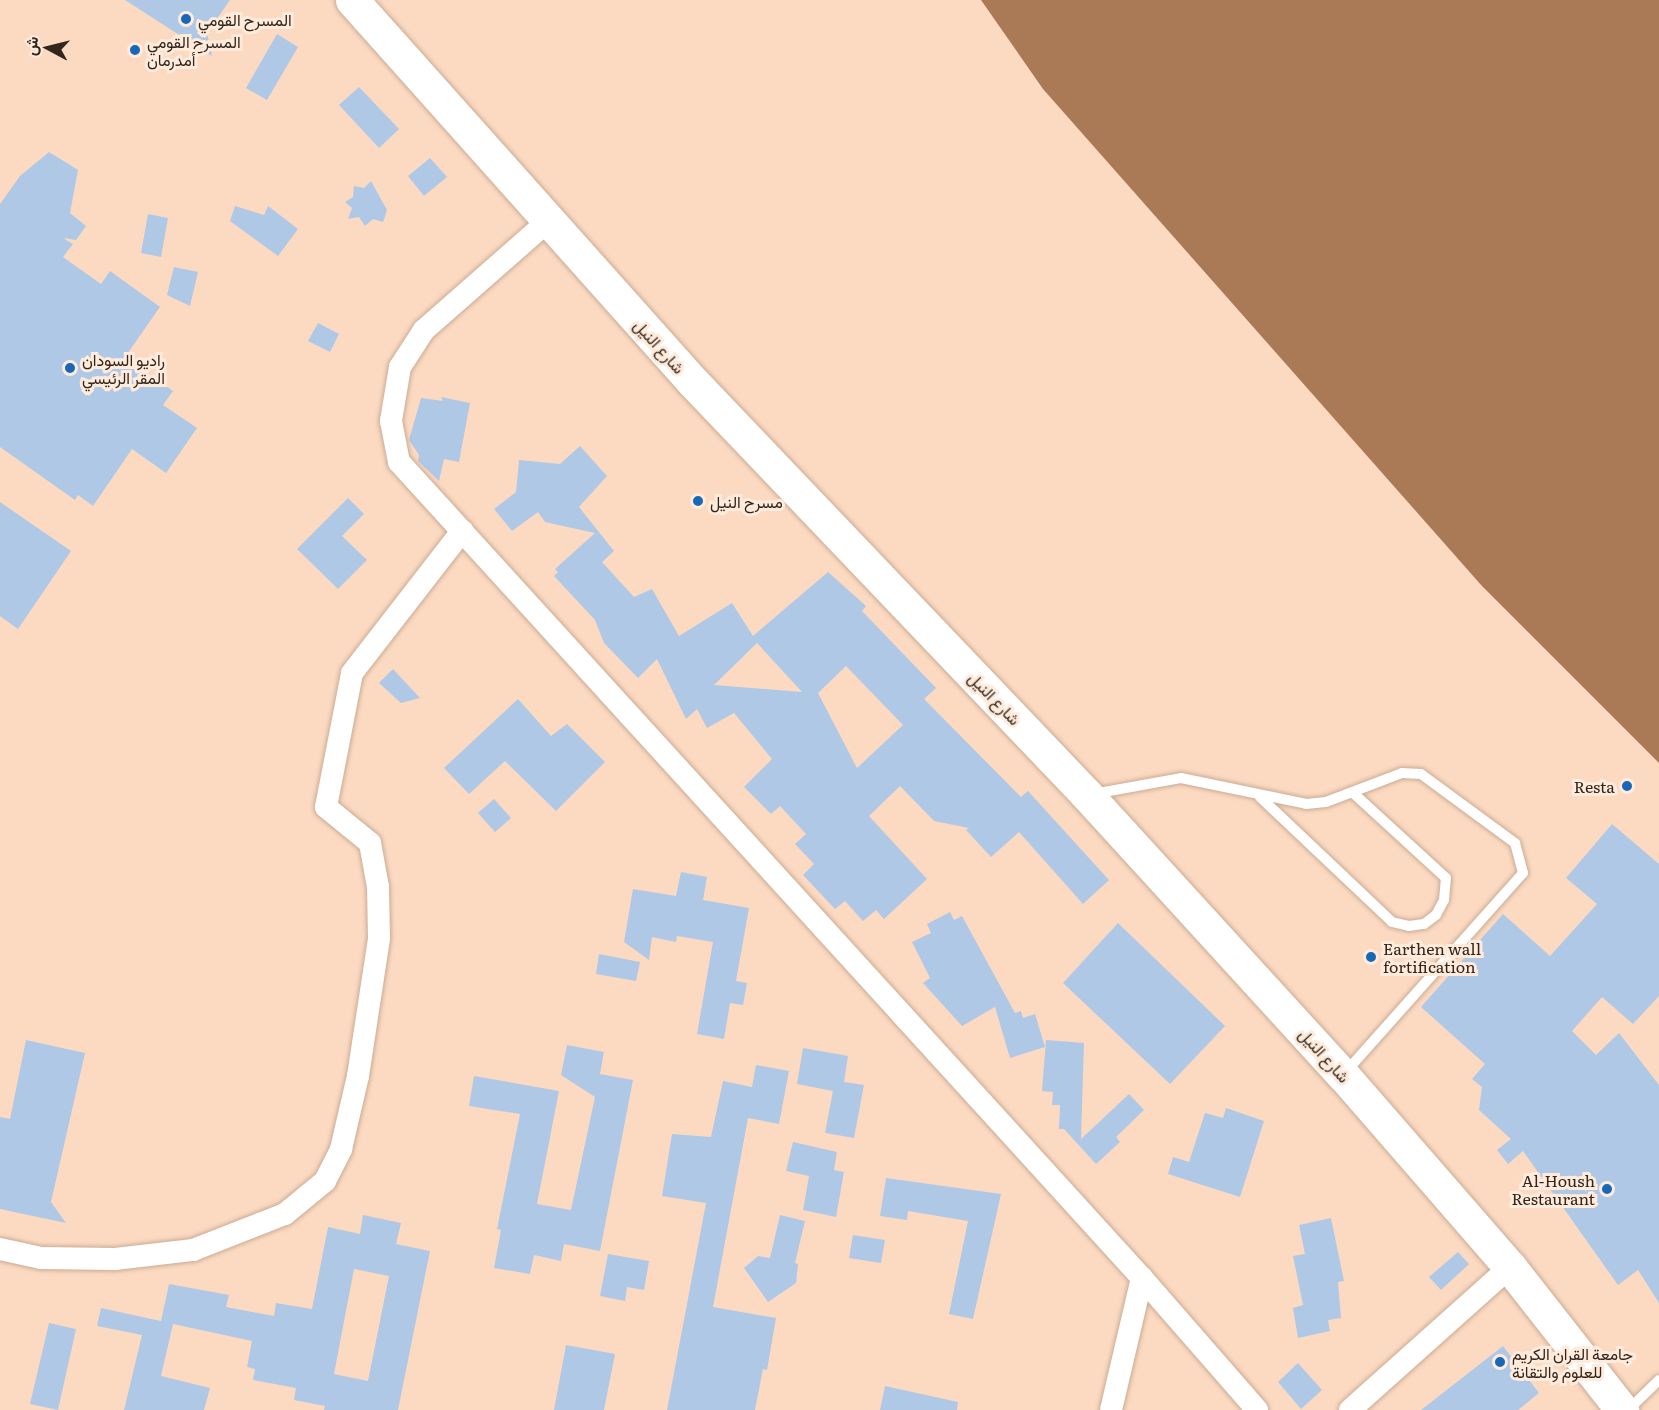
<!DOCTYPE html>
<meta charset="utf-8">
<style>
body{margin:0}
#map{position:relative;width:1659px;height:1410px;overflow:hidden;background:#fcdac2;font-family:Literata,Vazirmatn,serif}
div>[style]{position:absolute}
.water>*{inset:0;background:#aa7955}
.building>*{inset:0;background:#afc8e6}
.roads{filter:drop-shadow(0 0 2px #cbab94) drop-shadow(0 0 2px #cbab94)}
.lane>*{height:10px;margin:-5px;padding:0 5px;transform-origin:5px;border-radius:5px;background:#fff}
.street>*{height:22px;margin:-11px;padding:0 11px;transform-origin:11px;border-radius:11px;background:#fff}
.primary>*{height:33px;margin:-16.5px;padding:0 16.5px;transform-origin:16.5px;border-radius:16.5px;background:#fff}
.dots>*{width:16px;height:16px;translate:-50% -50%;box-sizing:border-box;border:3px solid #ffebdc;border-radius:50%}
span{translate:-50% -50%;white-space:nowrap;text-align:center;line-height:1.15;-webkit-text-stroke:6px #ffebdc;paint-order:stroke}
.poi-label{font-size:16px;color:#32251c}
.left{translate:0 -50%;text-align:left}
.right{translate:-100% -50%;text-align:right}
.street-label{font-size:16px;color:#32251c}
.north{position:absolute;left:18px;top:18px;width:60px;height:60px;-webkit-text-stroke:4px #ffebdc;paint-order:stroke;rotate:277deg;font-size:16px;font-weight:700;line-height:24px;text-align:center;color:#32251c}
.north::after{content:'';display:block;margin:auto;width:21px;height:27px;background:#32251c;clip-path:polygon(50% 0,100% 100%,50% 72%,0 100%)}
</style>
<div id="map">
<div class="water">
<i style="clip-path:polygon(981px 0,1659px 0,1659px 763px,1482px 586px,1043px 89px)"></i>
</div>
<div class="building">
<i style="clip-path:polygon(125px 0,230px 0,207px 33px,212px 56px)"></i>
<i style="clip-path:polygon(277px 34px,298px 47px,267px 100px,246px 88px)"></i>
<i style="clip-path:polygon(359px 87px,399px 129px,379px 148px,339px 105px)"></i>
<i style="clip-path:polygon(49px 152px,78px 170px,70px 213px,86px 226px,76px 240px,63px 238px,73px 244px,63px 257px,101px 284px,110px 271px,160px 307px,125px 357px,173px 391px,163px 405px,197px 428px,166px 473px,132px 449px,93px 506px,78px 495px,75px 500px,0 447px,0 204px,20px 176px)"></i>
<i style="clip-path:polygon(430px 158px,447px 177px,424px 196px,408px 176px)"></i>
<i style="clip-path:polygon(371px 181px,387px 210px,383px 222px,373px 219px,365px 226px,359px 217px,348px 219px,352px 208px,345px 202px,353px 197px,354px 186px,364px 188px)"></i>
<i style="clip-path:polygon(235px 206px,264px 215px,268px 206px,298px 229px,278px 256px,230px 221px)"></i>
<i style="clip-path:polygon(148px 214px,168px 218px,161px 257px,141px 253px)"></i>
<i style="clip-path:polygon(174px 267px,198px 272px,190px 306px,167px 295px)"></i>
<i style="clip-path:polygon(318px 323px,339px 334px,330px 352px,308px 341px)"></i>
<i style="clip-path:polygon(441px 397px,470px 403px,459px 462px,444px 459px,439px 481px,418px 461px,419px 455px,409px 440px,421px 398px,443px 401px)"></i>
<i style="clip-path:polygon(evenodd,580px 446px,607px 476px,579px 507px,614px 551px,602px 562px,634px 597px,652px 589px,679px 636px,732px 603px,753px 636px,828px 572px,866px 606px,862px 611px,936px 688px,924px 699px,1021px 797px,1028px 791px,1109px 880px,1083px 904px,1019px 832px,991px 857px,966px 830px,969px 828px,934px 821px,900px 786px,869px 816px,927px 879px,884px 919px,876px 910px,863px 921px,845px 901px,835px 909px,803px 875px,814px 864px,795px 844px,806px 834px,780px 806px,771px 814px,744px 787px,772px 759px,734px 713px,707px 728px,697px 709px,686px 719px,657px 659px,638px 678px,604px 643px,595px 620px,554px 576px,558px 572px,555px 569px,595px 533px,545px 522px,538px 512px,512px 531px,494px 509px,516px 492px,519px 460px,560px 464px,580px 446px,757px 643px,802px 692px,714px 685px,757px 643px,580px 446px,846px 666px,903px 725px,857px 768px,818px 693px,846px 666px)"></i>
<i style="clip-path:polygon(348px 498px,364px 514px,342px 536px,367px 560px,338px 589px,297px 549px)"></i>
<i style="clip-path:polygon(0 502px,71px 551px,18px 629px,0 616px)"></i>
<i style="clip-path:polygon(393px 669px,420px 698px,401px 703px,379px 683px)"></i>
<i style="clip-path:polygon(518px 699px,551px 736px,567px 724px,605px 762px,556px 811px,505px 761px,469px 794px,444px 768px)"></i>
<i style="clip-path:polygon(494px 799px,511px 818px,495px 832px,478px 813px)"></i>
<i style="clip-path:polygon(1612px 824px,1659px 864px,1659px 996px,1633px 1024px,1602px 997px,1572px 1031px,1596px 1055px,1619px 1033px,1659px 1085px,1659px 1303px,1638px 1270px,1618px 1285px,1523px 1151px,1508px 1164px,1497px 1150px,1511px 1139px,1479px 1110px,1482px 1087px,1472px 1079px,1485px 1064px,1421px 1007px,1503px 914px,1550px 956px,1597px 904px,1566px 878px)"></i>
<i style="clip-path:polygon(681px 872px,707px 877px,703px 900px,749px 908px,736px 981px,747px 983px,743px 1005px,730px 1003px,724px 1039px,697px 1034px,713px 942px,677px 936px,676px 942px,652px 937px,649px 960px,624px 942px,633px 889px,676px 896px)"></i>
<i style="clip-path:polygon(950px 912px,954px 920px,962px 916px,1015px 1013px,1021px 1011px,1023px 1018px,1035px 1014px,1045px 1047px,1010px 1058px,995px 1007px,962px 1026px,923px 983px,930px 978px,912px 942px,931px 933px,927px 924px)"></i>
<i style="clip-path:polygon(1118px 923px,1225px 1026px,1170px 1084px,1063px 983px)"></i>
<i style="clip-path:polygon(599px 954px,640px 962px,636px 981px,596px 974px)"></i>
<i style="clip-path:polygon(26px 1040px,85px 1053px,51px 1202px,66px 1223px,0 1209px,0 1117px,10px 1119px)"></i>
<i style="clip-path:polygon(1046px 1040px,1084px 1043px,1081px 1139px,1129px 1094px,1144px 1110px,1116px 1137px,1120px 1142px,1096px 1164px,1064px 1129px,1059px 1129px,1060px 1105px,1052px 1105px,1053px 1092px,1042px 1091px)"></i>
<i style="clip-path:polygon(567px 1045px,604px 1052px,600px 1074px,633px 1080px,600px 1251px,564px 1244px,561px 1261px,534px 1255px,530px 1274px,494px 1268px,501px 1230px,497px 1229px,520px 1114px,469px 1106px,474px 1076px,559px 1091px,537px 1204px,571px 1210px,595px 1097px,561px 1075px)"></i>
<i style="clip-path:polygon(803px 1048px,848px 1056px,844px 1082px,864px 1085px,854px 1138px,825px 1133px,833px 1091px,797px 1084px)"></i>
<i style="clip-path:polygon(756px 1065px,789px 1071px,779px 1124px,748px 1118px,713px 1307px,776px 1318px,767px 1370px,763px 1369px,755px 1410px,667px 1410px,706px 1203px,662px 1196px,672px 1134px,711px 1137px,723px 1081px,752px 1087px)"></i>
<i style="clip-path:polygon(1226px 1108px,1264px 1121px,1240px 1197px,1168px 1174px,1173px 1157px,1189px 1162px,1205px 1113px,1223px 1118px)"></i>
<i style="clip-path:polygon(793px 1142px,837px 1152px,834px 1170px,844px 1172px,836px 1217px,803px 1210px,809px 1176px,786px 1171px)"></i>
<i style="clip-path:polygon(886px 1178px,1001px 1194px,973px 1319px,949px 1314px,968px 1221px,908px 1211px,907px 1220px,880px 1216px)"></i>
<i style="clip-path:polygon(evenodd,363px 1215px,401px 1223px,396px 1244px,430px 1251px,398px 1410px,324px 1410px,325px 1406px,294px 1400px,296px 1388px,253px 1380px,255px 1369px,247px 1367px,252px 1341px,173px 1324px,161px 1376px,210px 1388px,204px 1410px,124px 1410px,142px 1335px,97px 1326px,101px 1308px,161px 1321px,169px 1284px,229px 1295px,226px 1307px,274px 1316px,276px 1303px,312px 1309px,328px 1227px,360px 1234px,363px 1215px,354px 1269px,389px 1276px,368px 1381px,334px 1374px,354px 1269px)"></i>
<i style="clip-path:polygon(780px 1215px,805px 1221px,795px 1263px,798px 1264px,796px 1283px,768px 1302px,744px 1268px,758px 1256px,770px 1258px)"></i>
<i style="clip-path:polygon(1331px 1218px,1344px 1281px,1338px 1282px,1341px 1318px,1328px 1320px,1330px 1331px,1298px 1338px,1293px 1308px,1303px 1305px,1293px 1256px,1305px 1254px,1299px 1225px)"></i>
<i style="clip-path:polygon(853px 1235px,885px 1240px,881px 1263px,849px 1258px)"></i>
<i style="clip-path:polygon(1458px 1252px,1469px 1264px,1441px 1290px,1429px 1277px)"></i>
<i style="clip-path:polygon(608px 1254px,649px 1261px,644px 1290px,627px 1287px,625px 1301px,600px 1296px)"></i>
<i style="clip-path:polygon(49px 1323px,76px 1329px,58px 1410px,30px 1404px)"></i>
<i style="clip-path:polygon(566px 1345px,615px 1354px,604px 1410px,554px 1410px)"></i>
<i style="clip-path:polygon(1503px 1346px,1539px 1393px,1518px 1410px,1421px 1410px)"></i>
<i style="clip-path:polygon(1298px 1363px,1322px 1390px,1301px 1409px,1278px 1382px)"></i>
<i style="clip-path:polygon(885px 1386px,958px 1402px,957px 1410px,880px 1410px)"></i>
</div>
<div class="roads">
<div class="lane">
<i style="left:1093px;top:794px;width:89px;rotate:-10.3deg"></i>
<i style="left:1181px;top:778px;width:128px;rotate:11.7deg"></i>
<i style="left:1306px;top:804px;width:20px;rotate:-6deg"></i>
<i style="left:1326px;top:802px;width:81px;rotate:-20.9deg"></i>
<i style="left:1402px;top:773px;width:19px;rotate:3deg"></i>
<i style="left:1421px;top:774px;width:117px;rotate:36.3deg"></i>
<i style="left:1515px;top:843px;width:31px;rotate:75deg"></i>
<i style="left:1523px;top:873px;width:266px;rotate:131.7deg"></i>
<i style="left:1260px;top:797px;width:182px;rotate:43.4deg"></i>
<i style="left:1392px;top:922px;width:17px;rotate:13deg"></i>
<i style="left:1409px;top:926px;width:15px;rotate:-8deg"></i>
<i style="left:1424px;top:924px;width:15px;rotate:-37deg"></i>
<i style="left:1436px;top:915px;width:17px;rotate:-62deg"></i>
<i style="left:1444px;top:900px;width:22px;rotate:-85deg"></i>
<i style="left:1446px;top:878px;width:127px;rotate:-137.5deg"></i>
<i style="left:1628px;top:1410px;width:43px;rotate:-44.1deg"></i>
</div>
<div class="street">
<i style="left:547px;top:222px;width:164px;rotate:138.7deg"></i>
<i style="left:424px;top:330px;width:44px;rotate:123deg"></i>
<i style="left:400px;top:367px;width:55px;rotate:99.5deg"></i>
<i style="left:391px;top:421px;width:42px;rotate:79deg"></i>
<i style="left:399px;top:462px;width:1104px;rotate:47.68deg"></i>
<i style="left:1142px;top:1278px;width:175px;rotate:48.9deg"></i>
<i style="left:0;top:1249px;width:42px;rotate:12.4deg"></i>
<i style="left:41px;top:1258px;width:74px;rotate:0.8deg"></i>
<i style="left:115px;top:1259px;width:79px;rotate:-6.6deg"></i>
<i style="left:193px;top:1250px;width:99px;rotate:-21.4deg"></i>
<i style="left:285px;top:1214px;width:52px;rotate:-39.5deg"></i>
<i style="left:325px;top:1181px;width:36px;rotate:-63deg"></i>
<i style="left:341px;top:1149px;width:75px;rotate:-76.9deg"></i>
<i style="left:358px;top:1076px;width:140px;rotate:-81.3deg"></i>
<i style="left:379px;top:938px;width:51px;rotate:-91.1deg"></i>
<i style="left:378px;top:887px;width:45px;rotate:-100.3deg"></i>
<i style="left:370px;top:843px;width:57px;rotate:-140.7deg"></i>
<i style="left:326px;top:807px;width:136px;rotate:-79deg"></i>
<i style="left:352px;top:673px;width:180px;rotate:-52.2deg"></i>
<i style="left:1111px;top:1410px;width:136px;rotate:-76.8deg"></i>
<i style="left:1350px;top:1410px;width:215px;rotate:-41.8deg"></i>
</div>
<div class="primary">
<i style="left:352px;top:0;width:512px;rotate:48.25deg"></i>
<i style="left:693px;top:382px;width:571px;rotate:46.35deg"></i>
<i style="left:1087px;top:795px;width:379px;rotate:47.6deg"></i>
<i style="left:1343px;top:1075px;width:254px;rotate:49deg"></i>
<i style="left:1510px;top:1267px;width:182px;rotate:51.9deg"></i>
</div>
</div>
<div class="dots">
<i style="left:186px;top:19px;background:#1868b7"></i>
<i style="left:135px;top:50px;background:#1868b7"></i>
<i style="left:70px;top:368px;background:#1868b7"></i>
<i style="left:698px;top:501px;background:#1868b7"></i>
<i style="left:1627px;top:786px;background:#1868b7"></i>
<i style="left:1371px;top:957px;background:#1868b7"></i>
<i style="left:1607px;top:1189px;background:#1868b7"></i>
<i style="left:1500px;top:1362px;background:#1868b7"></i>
</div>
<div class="poi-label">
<span class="left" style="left:198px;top:19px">المسرح القومي</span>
<span class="left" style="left:147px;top:50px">المسرح القومي<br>أمدرمان</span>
<span class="left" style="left:82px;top:368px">راديو السودان<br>المقر الرئيسي</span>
<span class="left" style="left:710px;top:501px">مسرح النيل</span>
<span class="right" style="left:1615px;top:786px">Resta</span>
<span class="left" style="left:1383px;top:957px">Earthen wall<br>fortification</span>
<span class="right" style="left:1595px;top:1189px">Al-Housh<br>Restaurant</span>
<span class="left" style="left:1512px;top:1362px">جامعة القران الكريم<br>للعلوم والتقانة</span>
</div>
<div class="street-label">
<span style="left:660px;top:346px;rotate:48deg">شارع النيل</span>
<span style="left:995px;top:698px;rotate:46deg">شارع النيل</span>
<span style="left:1325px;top:1055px;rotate:48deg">شارع النيل</span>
</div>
<div class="north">ش</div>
</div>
